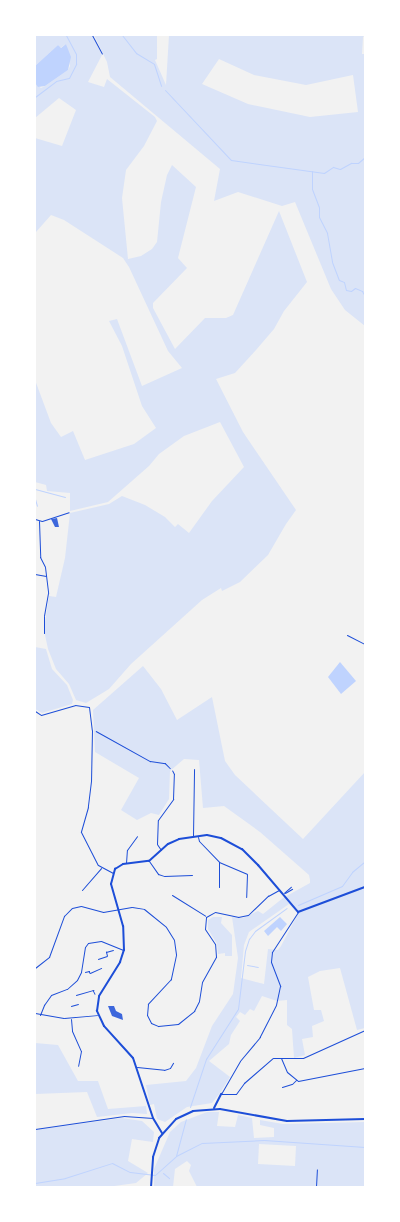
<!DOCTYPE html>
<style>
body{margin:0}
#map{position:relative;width:400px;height:1222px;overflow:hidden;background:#f2f2f2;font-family:Poppins,sans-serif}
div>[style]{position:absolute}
.green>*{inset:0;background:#dbe4f7}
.water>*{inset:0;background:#bfd3fe}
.stream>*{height:1px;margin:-0.5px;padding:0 0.5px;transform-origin:0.5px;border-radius:0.5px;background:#bfd3fe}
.building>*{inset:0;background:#3d67dc}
.path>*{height:0.5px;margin:-0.25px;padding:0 0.25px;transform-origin:0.25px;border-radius:0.25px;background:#1d4ed8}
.service>*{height:0.5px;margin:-0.25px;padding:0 0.25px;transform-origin:0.25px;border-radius:0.25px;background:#1d4ed8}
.minor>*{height:1px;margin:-0.5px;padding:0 0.5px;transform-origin:0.5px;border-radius:0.5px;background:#1d4ed8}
.tertiary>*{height:2px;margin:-1px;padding:0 1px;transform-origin:1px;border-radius:1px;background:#1d4ed8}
.secondary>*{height:2px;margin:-1px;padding:0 1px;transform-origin:1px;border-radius:1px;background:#1d4ed8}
span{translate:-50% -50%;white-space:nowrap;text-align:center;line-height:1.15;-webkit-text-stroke:4px #fff;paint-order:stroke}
.frame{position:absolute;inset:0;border:36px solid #fff;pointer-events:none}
</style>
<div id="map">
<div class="green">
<i style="clip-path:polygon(35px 35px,92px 35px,102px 55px,88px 82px,104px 87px,107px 79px,155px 117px,157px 121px,144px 146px,126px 170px,122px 198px,128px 259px,141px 256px,152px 249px,157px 242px,161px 202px,167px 175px,172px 165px,196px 187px,178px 258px,187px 268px,153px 303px,153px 308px,175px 349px,205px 318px,226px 318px,233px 315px,279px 211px,307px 282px,284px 311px,274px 329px,256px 350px,235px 373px,216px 379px,243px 432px,296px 510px,286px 524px,268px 555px,240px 582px,222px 591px,221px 588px,202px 600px,131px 664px,109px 689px,86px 703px,76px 700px,69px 684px,56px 669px,48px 649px,45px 635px,45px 622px,49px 596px,56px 597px,65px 558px,70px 513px,109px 504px,122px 496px,145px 505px,165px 517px,175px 527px,178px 524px,189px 533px,212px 501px,244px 467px,220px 422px,184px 436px,159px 454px,149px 466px,108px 502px,70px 511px,70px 493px,47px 491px,46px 485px,35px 482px,35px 380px,51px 423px,61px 437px,73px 431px,85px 460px,134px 444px,156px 428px,142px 406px,122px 346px,109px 321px,117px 319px,142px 386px,182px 368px,168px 351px,129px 267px,123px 258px,64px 220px,51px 215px,36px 232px,35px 138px,62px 146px,76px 110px,59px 98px,35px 118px,35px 83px,41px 88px,45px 86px,68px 70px,70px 66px,66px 44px,60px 48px,58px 45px,35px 66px)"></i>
<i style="clip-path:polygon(evenodd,94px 35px,157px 35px,157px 59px,155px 60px,166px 85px,169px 35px,365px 35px,363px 37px,362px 54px,365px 54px,365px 326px,345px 310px,331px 289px,295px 202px,282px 206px,238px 192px,214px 201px,220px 169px,110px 77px,107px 62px,94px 35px,219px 59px,254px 75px,306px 85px,353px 75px,358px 112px,310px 117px,248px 104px,202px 84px,219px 59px)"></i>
<i style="clip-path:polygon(35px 634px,35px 647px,46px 649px,52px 669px,67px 685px,73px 700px,72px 704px,42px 713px,35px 709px)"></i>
<i style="clip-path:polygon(evenodd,143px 666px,161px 689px,177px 720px,212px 697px,225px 761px,235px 775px,303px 839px,365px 772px,365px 1028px,357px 1030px,340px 968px,320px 971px,308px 977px,314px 1010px,321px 1010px,324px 1021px,312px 1026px,313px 1037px,302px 1039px,305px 1055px,294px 1058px,292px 1029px,287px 1025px,287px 1000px,277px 1001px,262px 996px,254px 1011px,250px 1009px,245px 1015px,240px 1012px,236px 1017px,240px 1021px,231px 1035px,229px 1044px,209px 1061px,230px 1077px,220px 1093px,212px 1103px,187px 1107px,165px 1122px,157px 1119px,154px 1104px,150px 1105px,146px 1085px,186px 1081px,196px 1068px,212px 1026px,233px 994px,238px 958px,232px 917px,243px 918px,258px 911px,263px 914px,283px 898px,310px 883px,310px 880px,309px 875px,260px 832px,224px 806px,203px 808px,199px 760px,184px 759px,170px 771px,169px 799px,159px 815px,151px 813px,137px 820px,121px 810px,139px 778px,95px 752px,93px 710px,143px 666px,289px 904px,298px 914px,281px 946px,278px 950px,268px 949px,264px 984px,241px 978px,244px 945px,249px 932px,289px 904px)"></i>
<i style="clip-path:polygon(213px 917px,222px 917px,221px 923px,232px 935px,232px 956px,225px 956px,225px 953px,218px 954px,217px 944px,208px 929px,208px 920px)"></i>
<i style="clip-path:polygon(35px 1043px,58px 1045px,78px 1081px,98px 1081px,108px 1109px,146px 1106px,147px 1114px,132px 1113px,97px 1117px,87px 1092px,35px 1094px)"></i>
<i style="clip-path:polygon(evenodd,207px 1112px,219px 1112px,217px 1126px,235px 1127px,238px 1115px,252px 1118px,254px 1138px,274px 1137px,274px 1128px,260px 1125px,260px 1120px,283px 1124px,365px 1122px,365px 1187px,197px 1187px,189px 1171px,191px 1165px,187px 1161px,175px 1169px,173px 1187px,154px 1187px,154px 1169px,170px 1132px,181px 1122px,207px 1112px,259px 1144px,296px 1146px,295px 1166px,258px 1164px,259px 1144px)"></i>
<i style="clip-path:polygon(122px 1118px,142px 1121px,154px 1132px,153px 1142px,132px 1139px,128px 1161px,148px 1173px,136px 1183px,107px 1187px,35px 1187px,35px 1130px)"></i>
</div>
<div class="water">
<i style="clip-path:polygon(66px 44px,71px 57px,68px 70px,45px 86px,38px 87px,35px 83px,35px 66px,58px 45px,61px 48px)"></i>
<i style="clip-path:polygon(340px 662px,356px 681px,341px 694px,328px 677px)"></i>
<i style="clip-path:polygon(280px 917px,287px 924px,281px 931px,277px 927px,268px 936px,264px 931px)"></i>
</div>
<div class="stream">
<i style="left:122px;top:35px;width:23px;rotate:52deg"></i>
<i style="left:136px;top:53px;width:21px;rotate:31deg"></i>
<i style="left:154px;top:64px;width:23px;rotate:72deg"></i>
<i style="left:165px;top:90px;width:96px;rotate:46.7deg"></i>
<i style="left:231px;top:160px;width:94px;rotate:8deg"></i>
<i style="left:324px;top:173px;width:11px;rotate:-34deg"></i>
<i style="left:333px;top:167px;width:7px;rotate:16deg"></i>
<i style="left:340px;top:169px;width:13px;rotate:-29deg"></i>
<i style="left:351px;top:163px;width:7px"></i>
<i style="left:358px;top:163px;width:9px;rotate:-41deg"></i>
<i style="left:35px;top:97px;width:26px;rotate:-37deg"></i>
<i style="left:56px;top:81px;width:13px;rotate:-13deg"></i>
<i style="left:69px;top:78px;width:16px;rotate:-63deg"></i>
<i style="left:76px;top:64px;width:10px;rotate:-90deg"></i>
<i style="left:76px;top:54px;width:21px;rotate:-118deg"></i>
<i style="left:312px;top:171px;width:18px;rotate:90deg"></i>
<i style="left:312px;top:189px;width:19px;rotate:69deg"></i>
<i style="left:319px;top:207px;width:10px;rotate:90deg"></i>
<i style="left:319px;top:217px;width:18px;rotate:63deg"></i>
<i style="left:327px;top:233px;width:29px;rotate:80deg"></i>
<i style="left:332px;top:262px;width:19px;rotate:69deg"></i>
<i style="left:339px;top:280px;width:5px;rotate:22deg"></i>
<i style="left:344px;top:282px;width:8px;rotate:76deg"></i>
<i style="left:346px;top:290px;width:5px;rotate:11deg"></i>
<i style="left:351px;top:291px;width:5px;rotate:-37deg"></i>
<i style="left:355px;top:288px;width:8px;rotate:23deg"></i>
<i style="left:362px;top:291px;width:6px;rotate:59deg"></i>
<i style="left:35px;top:489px;width:31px;rotate:15deg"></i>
<i style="left:35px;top:499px;width:7px;rotate:74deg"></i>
<i style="left:298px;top:905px;width:48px;rotate:-23.4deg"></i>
<i style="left:342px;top:886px;width:17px;rotate:-54deg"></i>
<i style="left:352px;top:872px;width:17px;rotate:-40deg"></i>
<i style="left:247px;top:965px;width:11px;rotate:10deg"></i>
<i style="left:190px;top:1107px;width:51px;rotate:-71.6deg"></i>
<i style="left:206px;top:1059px;width:59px;rotate:-57.4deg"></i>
<i style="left:238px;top:1009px;width:58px;rotate:-83.1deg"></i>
<i style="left:245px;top:951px;width:13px;rotate:-72deg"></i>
<i style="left:249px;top:939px;width:10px;rotate:-53deg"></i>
<i style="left:255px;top:931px;width:39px;rotate:-36deg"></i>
<i style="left:176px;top:1156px;width:38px;rotate:-75deg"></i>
<i style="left:163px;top:1173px;width:8px;rotate:40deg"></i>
<i style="left:35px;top:1183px;width:30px;rotate:-9deg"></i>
<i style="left:65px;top:1178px;width:49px;rotate:-17.7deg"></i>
<i style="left:112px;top:1163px;width:20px;rotate:27deg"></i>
<i style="left:130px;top:1172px;width:25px;rotate:7deg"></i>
<i style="left:155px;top:1175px;width:28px;rotate:-42deg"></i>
<i style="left:176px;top:1156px;width:29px;rotate:-27deg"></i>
<i style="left:202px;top:1143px;width:62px;rotate:-2.8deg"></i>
<i style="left:264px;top:1140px;width:101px;rotate:4deg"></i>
</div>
<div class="building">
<i style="clip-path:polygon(57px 518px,59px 527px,55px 527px,51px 519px)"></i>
<i style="clip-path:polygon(108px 1006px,114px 1006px,116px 1011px,122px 1014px,123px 1020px,112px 1016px)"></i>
</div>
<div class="path">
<i style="left:96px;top:731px;width:62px;rotate:29.1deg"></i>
<i style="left:150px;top:761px;width:15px;rotate:8deg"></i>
<i style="left:165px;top:763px;width:7px;rotate:45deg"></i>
<i style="left:98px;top:959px;width:9px;rotate:-18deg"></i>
<i style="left:107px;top:956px;width:4px;rotate:-104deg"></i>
<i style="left:106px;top:952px;width:7px;rotate:-16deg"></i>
<i style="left:85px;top:972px;width:4px;rotate:-14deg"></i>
<i style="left:89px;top:971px;width:2px;rotate:63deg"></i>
<i style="left:90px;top:973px;width:12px;rotate:-24deg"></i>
<i style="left:76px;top:995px;width:18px;rotate:-16deg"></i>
<i style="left:93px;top:990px;width:4px;rotate:63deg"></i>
<i style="left:71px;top:1006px;width:7px;rotate:-16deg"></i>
<i style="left:316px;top:1187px;width:17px;rotate:-87deg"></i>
</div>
<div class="service">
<i style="left:35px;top:574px;width:11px;rotate:10deg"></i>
<i style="left:284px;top:893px;width:9px;rotate:-41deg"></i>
<i style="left:285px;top:893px;width:8px;rotate:-30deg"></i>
</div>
<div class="minor">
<i style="left:92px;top:35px;width:21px;rotate:62deg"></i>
<i style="left:35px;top:519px;width:7px;rotate:16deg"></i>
<i style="left:42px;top:521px;width:28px;rotate:-18deg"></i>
<i style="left:39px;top:521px;width:36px;rotate:88deg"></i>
<i style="left:40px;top:557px;width:11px;rotate:63deg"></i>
<i style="left:45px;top:567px;width:26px;rotate:83deg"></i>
<i style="left:48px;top:593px;width:23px;rotate:100deg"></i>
<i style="left:44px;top:616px;width:17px;rotate:90deg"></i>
<i style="left:347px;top:635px;width:20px;rotate:27deg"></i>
<i style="left:35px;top:711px;width:7px;rotate:34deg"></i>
<i style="left:41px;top:715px;width:35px;rotate:-16deg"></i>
<i style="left:75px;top:705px;width:14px;rotate:8deg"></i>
<i style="left:89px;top:707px;width:23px;rotate:83deg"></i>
<i style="left:92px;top:730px;width:51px;rotate:91.1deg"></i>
<i style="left:91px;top:781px;width:26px;rotate:97deg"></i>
<i style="left:88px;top:807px;width:26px;rotate:106deg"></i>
<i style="left:81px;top:832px;width:37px;rotate:63deg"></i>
<i style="left:98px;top:865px;width:17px;rotate:28deg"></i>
<i style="left:193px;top:836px;width:67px;rotate:-89.1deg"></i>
<i style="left:198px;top:837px;width:4px;rotate:76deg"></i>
<i style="left:199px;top:841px;width:29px;rotate:46deg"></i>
<i style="left:219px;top:862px;width:30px;rotate:23deg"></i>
<i style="left:247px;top:874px;width:23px;rotate:92deg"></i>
<i style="left:161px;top:850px;width:7px;rotate:-124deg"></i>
<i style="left:157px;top:844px;width:24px;rotate:-88deg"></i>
<i style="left:158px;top:820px;width:26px;rotate:-54deg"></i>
<i style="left:173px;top:799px;width:25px;rotate:-88deg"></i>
<i style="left:174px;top:774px;width:4px;rotate:-117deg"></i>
<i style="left:149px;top:861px;width:16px;rotate:55deg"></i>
<i style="left:158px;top:874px;width:6px;rotate:18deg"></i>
<i style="left:164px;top:876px;width:28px;rotate:-2deg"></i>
<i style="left:126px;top:863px;width:13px;rotate:-86deg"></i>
<i style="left:127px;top:850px;width:17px;rotate:-54deg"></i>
<i style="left:219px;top:887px;width:25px;rotate:-90deg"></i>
<i style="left:82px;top:890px;width:29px;rotate:-49deg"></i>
<i style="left:172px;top:895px;width:39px;rotate:32deg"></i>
<i style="left:298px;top:912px;width:48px;rotate:123deg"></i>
<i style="left:272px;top:952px;width:10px;rotate:96deg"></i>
<i style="left:271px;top:962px;width:26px;rotate:69deg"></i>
<i style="left:280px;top:986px;width:19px;rotate:102deg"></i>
<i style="left:276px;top:1005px;width:36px;rotate:117deg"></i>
<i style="left:260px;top:1037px;width:31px;rotate:130deg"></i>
<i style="left:240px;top:1061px;width:38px;rotate:120deg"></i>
<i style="left:221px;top:1094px;width:15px"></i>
<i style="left:236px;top:1094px;width:14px;rotate:-54deg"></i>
<i style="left:244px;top:1083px;width:38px;rotate:-41deg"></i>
<i style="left:273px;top:1058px;width:30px"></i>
<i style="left:303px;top:1058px;width:68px;rotate:-24.3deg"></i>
<i style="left:35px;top:968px;width:18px;rotate:-38deg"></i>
<i style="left:49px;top:957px;width:44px;rotate:-69.9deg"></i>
<i style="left:64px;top:916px;width:11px;rotate:-45deg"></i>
<i style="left:72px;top:908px;width:9px;rotate:-13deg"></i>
<i style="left:81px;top:906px;width:23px;rotate:15deg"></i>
<i style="left:103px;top:912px;width:29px;rotate:-10deg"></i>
<i style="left:132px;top:907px;width:12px;rotate:9deg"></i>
<i style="left:144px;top:909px;width:28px;rotate:39deg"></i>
<i style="left:166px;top:927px;width:15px;rotate:58deg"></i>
<i style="left:174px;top:940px;width:15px;rotate:82deg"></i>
<i style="left:176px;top:955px;width:25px;rotate:102deg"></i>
<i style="left:171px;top:979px;width:34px;rotate:133deg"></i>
<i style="left:148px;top:1004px;width:11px;rotate:95deg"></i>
<i style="left:147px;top:1015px;width:9px;rotate:63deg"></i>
<i style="left:151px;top:1023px;width:8px;rotate:23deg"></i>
<i style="left:158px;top:1026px;width:20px;rotate:-6deg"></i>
<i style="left:178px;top:1024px;width:21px;rotate:-39deg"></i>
<i style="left:194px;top:1011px;width:11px;rotate:-63deg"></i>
<i style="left:199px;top:1001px;width:19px;rotate:-81deg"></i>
<i style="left:202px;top:982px;width:29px;rotate:-61deg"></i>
<i style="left:216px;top:957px;width:13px;rotate:-94deg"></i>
<i style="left:215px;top:944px;width:18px;rotate:-124deg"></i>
<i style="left:205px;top:929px;width:12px;rotate:-85deg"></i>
<i style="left:206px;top:917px;width:10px;rotate:-29deg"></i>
<i style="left:215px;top:912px;width:24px;rotate:12deg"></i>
<i style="left:238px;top:917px;width:10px;rotate:-11deg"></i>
<i style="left:248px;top:915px;width:28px;rotate:-44deg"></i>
<i style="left:268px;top:896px;width:13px;rotate:-29deg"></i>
<i style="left:35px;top:1013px;width:29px;rotate:10deg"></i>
<i style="left:64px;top:1018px;width:33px;rotate:-5deg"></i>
<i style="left:40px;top:1015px;width:11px;rotate:-68deg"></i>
<i style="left:44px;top:1005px;width:12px;rotate:-55deg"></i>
<i style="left:51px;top:995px;width:17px;rotate:-21deg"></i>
<i style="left:67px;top:989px;width:13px;rotate:-42deg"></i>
<i style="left:77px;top:980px;width:9px;rotate:-63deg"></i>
<i style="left:81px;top:972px;width:25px;rotate:-81deg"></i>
<i style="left:85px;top:947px;width:5px;rotate:-53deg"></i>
<i style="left:88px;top:943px;width:13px;rotate:-9deg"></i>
<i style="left:101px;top:941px;width:24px;rotate:22deg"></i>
<i style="left:71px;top:1019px;width:12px;rotate:85deg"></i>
<i style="left:72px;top:1031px;width:22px;rotate:66deg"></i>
<i style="left:81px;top:1051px;width:15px;rotate:101deg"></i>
<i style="left:281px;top:1058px;width:15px;rotate:67deg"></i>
<i style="left:287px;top:1072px;width:14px;rotate:39deg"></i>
<i style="left:298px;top:1081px;width:68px;rotate:-11deg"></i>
<i style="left:137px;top:1067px;width:27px;rotate:6deg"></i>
<i style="left:164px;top:1070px;width:6px;rotate:-18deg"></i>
<i style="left:170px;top:1068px;width:6px;rotate:-59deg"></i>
<i style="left:282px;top:1087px;width:10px;rotate:-17deg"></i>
<i style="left:292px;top:1084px;width:6px;rotate:-45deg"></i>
<i style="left:35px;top:1129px;width:90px;rotate:-8.3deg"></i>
<i style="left:124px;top:1116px;width:29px;rotate:4deg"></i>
</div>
<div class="tertiary">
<i style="left:214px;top:1108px;width:16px;rotate:-63deg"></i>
<i style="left:162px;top:1133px;width:17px;rotate:-121deg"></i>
<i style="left:153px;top:1118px;width:63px;rotate:-108.4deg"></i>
<i style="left:133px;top:1058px;width:43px;rotate:-132.2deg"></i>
<i style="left:104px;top:1026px;width:17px;rotate:-115deg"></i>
<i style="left:97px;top:1011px;width:15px;rotate:-82deg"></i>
<i style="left:99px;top:996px;width:40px;rotate:-58deg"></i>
<i style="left:120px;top:962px;width:13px;rotate:-72deg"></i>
<i style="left:124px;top:950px;width:24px;rotate:-92deg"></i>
<i style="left:123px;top:926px;width:44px;rotate:-105.9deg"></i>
<i style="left:111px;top:884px;width:16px;rotate:-75deg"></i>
<i style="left:115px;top:869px;width:9px;rotate:-32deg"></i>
<i style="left:123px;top:864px;width:26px;rotate:-7deg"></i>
<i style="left:149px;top:861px;width:25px;rotate:-42deg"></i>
<i style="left:168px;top:844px;width:12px;rotate:-24deg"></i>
<i style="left:179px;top:839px;width:28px;rotate:-8deg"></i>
<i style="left:207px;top:835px;width:14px;rotate:12deg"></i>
<i style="left:221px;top:838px;width:24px;rotate:28deg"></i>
<i style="left:242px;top:849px;width:23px;rotate:45deg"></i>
<i style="left:258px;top:865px;width:62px;rotate:49.6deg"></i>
<i style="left:298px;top:912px;width:72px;rotate:-20.5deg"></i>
</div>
<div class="secondary">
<i style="left:151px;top:1187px;width:30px;rotate:-86deg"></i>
<i style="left:153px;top:1157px;width:20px;rotate:-72deg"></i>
<i style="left:159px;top:1138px;width:25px;rotate:-48deg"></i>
<i style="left:176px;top:1119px;width:19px;rotate:-25deg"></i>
<i style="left:193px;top:1111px;width:27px;rotate:-4deg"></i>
<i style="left:220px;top:1109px;width:68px;rotate:10.2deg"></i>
<i style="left:287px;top:1121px;width:78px;rotate:-1.5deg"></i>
</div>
<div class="frame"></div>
</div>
